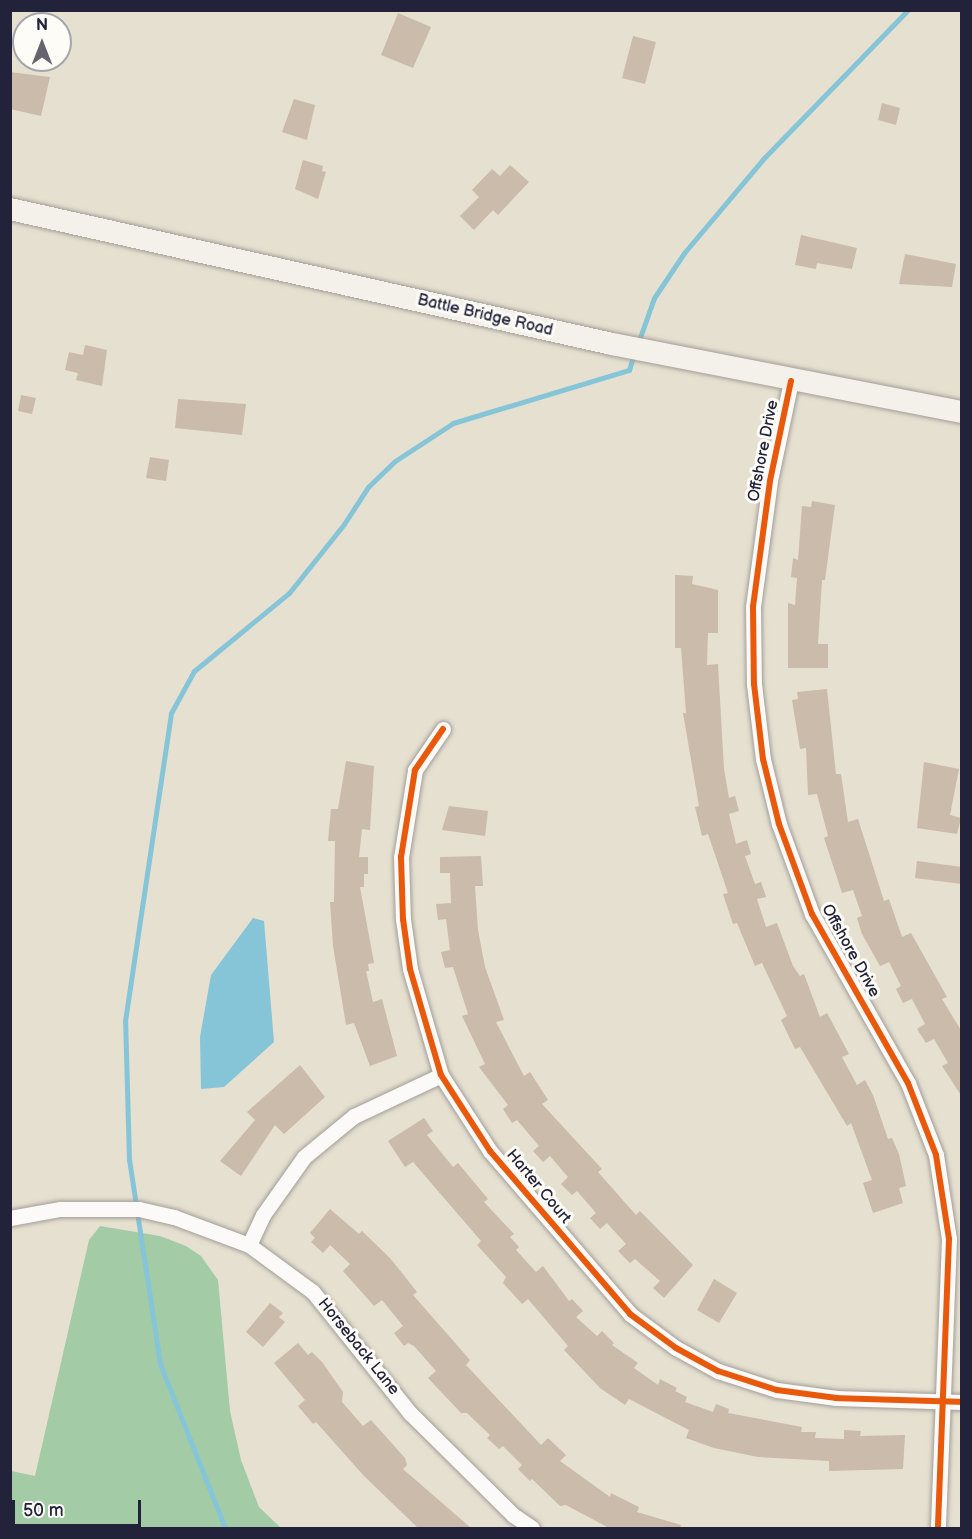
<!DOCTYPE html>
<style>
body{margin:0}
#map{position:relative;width:972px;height:1539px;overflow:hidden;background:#e6e0d0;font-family:"Balsamiq Sans",sans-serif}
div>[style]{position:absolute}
.forest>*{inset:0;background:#a3cba6}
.water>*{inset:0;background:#85c5d7}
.stream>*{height:5px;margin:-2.5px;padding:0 2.5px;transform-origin:2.5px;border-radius:2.5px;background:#85c5d7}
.building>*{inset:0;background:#cabbaa}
.roads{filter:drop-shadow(0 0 2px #a19e98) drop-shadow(0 0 2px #a19e98)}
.street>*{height:15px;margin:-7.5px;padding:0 7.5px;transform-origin:7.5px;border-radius:7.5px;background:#fbfaf8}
.secondary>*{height:22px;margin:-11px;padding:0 11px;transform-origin:11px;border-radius:11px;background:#f4f1ea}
.cycleway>*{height:6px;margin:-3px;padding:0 3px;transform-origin:3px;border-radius:3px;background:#e8590c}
span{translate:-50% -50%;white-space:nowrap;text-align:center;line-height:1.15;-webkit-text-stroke:6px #fdfcf7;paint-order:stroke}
.street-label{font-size:16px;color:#22223b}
.frame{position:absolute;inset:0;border:12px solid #22223b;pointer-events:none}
.north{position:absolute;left:12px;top:12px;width:60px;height:60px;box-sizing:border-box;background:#fdfcf7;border:2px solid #a5a5ac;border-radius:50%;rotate:0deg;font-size:16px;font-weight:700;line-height:24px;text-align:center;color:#22223b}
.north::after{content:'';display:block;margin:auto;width:21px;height:27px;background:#67646f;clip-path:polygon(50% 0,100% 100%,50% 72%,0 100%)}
.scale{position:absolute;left:12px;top:1500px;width:129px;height:27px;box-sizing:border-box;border:3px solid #22223b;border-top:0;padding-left:8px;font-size:18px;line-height:21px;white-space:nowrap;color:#22223b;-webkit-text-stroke:4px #fdfcf7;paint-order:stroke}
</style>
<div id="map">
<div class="forest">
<i style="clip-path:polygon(100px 1226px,160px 1236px,186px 1246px,201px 1256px,218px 1280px,230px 1411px,241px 1460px,259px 1507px,281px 1528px,11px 1528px,11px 1471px,35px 1476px,89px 1240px)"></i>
</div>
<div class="water">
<i style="clip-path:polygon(253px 918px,264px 921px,274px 1042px,224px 1087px,201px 1089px,200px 1037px,211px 975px)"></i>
</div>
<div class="stream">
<i style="left:638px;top:343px;width:48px;rotate:-70.4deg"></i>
<i style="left:654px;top:298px;width:54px;rotate:-56.3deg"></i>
<i style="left:684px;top:253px;width:124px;rotate:-49.9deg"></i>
<i style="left:764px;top:158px;width:206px;rotate:-45.8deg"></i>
<i style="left:225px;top:1528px;width:176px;rotate:-111.6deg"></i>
<i style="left:160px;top:1364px;width:206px;rotate:-98.6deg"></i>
<i style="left:129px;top:1160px;width:139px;rotate:-91.6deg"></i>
<i style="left:125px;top:1021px;width:311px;rotate:-81.5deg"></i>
<i style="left:171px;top:713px;width:48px;rotate:-61.3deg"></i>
<i style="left:194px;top:671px;width:123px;rotate:-39.4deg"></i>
<i style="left:289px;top:593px;width:88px;rotate:-51.4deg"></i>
<i style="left:344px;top:524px;width:44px;rotate:-57deg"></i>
<i style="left:368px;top:487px;width:37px;rotate:-44deg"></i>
<i style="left:395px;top:461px;width:69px;rotate:-33.2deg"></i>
<i style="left:453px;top:423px;width:184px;rotate:-16.8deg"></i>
<i style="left:629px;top:370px;width:17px;rotate:-73deg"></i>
</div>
<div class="building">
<i style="clip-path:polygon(398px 13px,431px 27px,413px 68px,381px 55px)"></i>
<i style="clip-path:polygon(633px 36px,656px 42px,645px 84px,622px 78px)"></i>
<i style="clip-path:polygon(10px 72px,50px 77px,41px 116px,10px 109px)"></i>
<i style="clip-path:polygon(294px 99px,315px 105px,307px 140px,282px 132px)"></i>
<i style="clip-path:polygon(882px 103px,900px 108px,896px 125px,878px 120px)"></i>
<i style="clip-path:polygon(303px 160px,323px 166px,322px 171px,326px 172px,318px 199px,295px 189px)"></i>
<i style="clip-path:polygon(510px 165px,529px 182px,498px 215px,493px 210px,474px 230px,460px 216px,479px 197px,472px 190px,492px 169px,500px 176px)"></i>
<i style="clip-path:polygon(801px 235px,857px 248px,852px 269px,817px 263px,816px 269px,795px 265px)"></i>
<i style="clip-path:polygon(905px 254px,956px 264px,952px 287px,899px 284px)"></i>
<i style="clip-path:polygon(85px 345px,107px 350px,102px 386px,76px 380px,78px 373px,65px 370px,69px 352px,83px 355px)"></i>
<i style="clip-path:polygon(21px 395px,36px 398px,32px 414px,18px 411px)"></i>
<i style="clip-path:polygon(178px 399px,246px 404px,242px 435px,175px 428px)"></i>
<i style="clip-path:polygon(150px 457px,169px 460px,166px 481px,146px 478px)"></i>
<i style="clip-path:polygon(812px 501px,835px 505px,825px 580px,822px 580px,818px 644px,828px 644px,828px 668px,788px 668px,788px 603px,795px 605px,797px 578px,791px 577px,793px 558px,798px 560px,802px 506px,811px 507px)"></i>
<i style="clip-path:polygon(675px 575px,693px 576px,692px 584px,718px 590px,718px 633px,708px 633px,707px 665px,718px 664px,724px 769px,729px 798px,735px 796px,739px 811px,729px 814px,736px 844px,747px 840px,751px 854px,745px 856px,755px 884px,761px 882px,766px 897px,757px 899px,766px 927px,777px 923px,793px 966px,800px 976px,804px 974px,820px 1017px,827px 1013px,849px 1054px,842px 1057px,857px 1085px,865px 1080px,873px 1095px,888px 1139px,892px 1138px,899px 1154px,906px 1186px,899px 1188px,903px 1203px,873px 1213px,863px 1183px,872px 1180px,851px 1123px,847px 1126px,800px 1047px,795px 1049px,781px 1020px,787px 1016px,762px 963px,755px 966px,737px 923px,733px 924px,723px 894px,728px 893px,708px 834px,702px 836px,695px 807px,699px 806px,683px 713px,686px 713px,681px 648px,675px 648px)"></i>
<i style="clip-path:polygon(827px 689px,836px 774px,841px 774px,848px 822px,858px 819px,884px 901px,889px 899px,902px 937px,911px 933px,947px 997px,942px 999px,962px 1032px,962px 1097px,942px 1066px,948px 1063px,934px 1039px,926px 1043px,917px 1029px,925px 1024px,912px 999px,903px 1003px,896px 989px,901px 986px,889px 962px,880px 966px,862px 934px,857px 918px,862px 916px,853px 890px,842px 893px,824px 838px,828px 836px,817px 794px,808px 795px,806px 748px,800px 749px,792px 700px,798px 699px,797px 692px)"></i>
<i style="clip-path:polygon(346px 761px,374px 766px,370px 830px,362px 829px,359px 857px,368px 857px,368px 874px,364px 874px,364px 887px,360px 887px,374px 963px,368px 964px,369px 971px,366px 971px,373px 1002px,382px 999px,397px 1056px,370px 1066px,354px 1023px,346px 1025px,333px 946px,330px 902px,334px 902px,335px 841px,328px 841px,331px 809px,338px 809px)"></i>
<i style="clip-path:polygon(924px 762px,959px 769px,950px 815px,961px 818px,957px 834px,917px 828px)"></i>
<i style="clip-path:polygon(449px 806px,488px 811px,485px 836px,442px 830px)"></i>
<i style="clip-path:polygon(481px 856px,483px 886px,475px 886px,478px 930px,485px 967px,504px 1020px,496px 1022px,524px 1076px,530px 1072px,548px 1100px,542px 1104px,602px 1169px,598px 1172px,636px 1215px,640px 1211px,693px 1265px,664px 1298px,653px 1288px,660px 1281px,635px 1259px,630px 1263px,618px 1251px,626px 1244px,607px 1223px,600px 1229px,590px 1218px,596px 1213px,577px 1191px,572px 1195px,561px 1184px,568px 1177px,550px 1156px,543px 1162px,533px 1151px,539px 1146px,517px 1120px,512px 1123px,503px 1109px,508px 1105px,479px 1067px,485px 1064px,462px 1016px,468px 1014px,453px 967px,445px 968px,441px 952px,450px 950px,446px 919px,438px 920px,436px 904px,451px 903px,450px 873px,440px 873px,440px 857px)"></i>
<i style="clip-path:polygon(917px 861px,962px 867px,962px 884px,915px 878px)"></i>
<i style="clip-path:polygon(300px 1065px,325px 1097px,284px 1134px,275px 1125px,241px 1176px,220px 1161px,255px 1120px,247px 1112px)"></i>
<i style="clip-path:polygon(424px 1118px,433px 1131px,427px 1135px,453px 1167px,458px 1163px,488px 1199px,484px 1202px,514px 1234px,510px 1237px,519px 1247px,516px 1250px,536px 1272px,543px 1266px,569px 1301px,572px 1299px,583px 1311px,576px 1317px,597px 1336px,602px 1331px,614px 1343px,612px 1345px,638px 1363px,634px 1368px,658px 1385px,660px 1379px,677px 1388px,675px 1391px,687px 1397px,685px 1402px,713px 1412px,716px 1404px,729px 1409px,728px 1413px,802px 1427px,801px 1432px,816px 1432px,815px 1438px,844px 1439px,844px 1430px,861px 1431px,860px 1436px,905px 1435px,903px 1469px,829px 1471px,829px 1461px,758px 1457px,714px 1448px,686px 1438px,689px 1430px,629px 1399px,625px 1405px,600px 1388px,564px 1350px,568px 1346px,528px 1299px,522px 1304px,503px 1283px,506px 1277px,477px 1245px,481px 1241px,413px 1162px,405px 1167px,388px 1141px)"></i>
<i style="clip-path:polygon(330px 1209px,359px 1234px,362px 1231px,390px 1258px,417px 1292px,413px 1295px,470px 1360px,466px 1365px,541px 1445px,548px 1438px,566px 1455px,560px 1461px,610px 1497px,611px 1493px,639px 1507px,637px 1512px,681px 1525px,680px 1528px,609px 1528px,566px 1505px,560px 1506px,532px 1479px,530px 1481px,518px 1469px,522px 1465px,503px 1446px,499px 1449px,487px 1438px,490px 1435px,467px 1413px,461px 1413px,428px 1378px,436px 1371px,414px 1346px,408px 1343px,404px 1346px,394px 1333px,403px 1326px,382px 1300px,374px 1306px,343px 1271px,350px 1264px,330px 1245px,323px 1253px,311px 1242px,315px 1238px,310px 1233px)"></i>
<i style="clip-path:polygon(714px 1279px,737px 1293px,719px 1323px,697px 1310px)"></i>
<i style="clip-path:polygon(270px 1303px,283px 1313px,279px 1317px,285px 1322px,263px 1347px,246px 1332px)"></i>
<i style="clip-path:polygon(298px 1343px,308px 1355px,312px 1352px,322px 1362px,343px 1392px,342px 1402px,363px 1426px,371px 1420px,405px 1458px,407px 1465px,403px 1469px,471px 1528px,418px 1528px,364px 1476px,316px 1422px,313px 1424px,298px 1406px,305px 1400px,274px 1363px)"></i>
</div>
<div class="roads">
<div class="street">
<i style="left:791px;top:381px;width:102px;rotate:101.9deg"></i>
<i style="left:770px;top:481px;width:127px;rotate:97.7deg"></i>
<i style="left:753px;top:607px;width:77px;rotate:89.3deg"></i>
<i style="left:754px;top:684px;width:76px;rotate:83.2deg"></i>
<i style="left:763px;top:759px;width:67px;rotate:76.2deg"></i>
<i style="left:779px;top:824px;width:96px;rotate:69.9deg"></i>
<i style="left:812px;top:914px;width:194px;rotate:60.4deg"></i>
<i style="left:908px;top:1083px;width:77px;rotate:68.7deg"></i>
<i style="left:936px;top:1155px;width:85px;rotate:81.2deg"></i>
<i style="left:949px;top:1239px;width:289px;rotate:92.2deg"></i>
<i style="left:443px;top:729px;width:50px;rotate:124.3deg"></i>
<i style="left:415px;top:770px;width:88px;rotate:99.1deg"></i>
<i style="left:401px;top:857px;width:62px;rotate:88.2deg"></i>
<i style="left:403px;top:919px;width:50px;rotate:82deg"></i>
<i style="left:410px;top:969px;width:110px;rotate:73.7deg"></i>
<i style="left:441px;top:1075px;width:90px;rotate:57.2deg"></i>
<i style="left:490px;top:1151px;width:215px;rotate:49.3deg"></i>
<i style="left:630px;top:1314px;width:57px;rotate:36.5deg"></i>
<i style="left:676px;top:1348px;width:48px;rotate:28.7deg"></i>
<i style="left:718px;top:1371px;width:62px;rotate:17.9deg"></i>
<i style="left:777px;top:1390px;width:60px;rotate:7.7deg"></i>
<i style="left:836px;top:1398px;width:126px;rotate:1.8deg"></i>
<i style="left:10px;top:1218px;width:51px;rotate:-10.2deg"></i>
<i style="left:60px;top:1209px;width:79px"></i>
<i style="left:139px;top:1209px;width:36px;rotate:13deg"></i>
<i style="left:174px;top:1217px;width:80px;rotate:20.5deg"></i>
<i style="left:249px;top:1245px;width:79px;rotate:36.3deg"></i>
<i style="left:313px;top:1292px;width:155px;rotate:51.3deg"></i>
<i style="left:410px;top:1413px;width:145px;rotate:44.7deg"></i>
<i style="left:513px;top:1515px;width:23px;rotate:34deg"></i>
<i style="left:249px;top:1245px;width:33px;rotate:-65deg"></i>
<i style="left:263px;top:1215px;width:71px;rotate:-54.7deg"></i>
<i style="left:304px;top:1157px;width:65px;rotate:-39.4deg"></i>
<i style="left:354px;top:1116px;width:96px;rotate:-25.2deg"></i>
</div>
<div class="secondary">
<i style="left:10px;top:209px;width:617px;rotate:12.64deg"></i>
<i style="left:612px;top:344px;width:357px;rotate:11deg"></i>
</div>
</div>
<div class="cycleway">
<i style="left:791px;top:381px;width:102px;rotate:101.9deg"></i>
<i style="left:770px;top:481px;width:127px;rotate:97.7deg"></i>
<i style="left:753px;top:607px;width:77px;rotate:89.3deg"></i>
<i style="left:754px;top:684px;width:76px;rotate:83.2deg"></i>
<i style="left:763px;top:759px;width:67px;rotate:76.2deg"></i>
<i style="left:779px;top:824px;width:96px;rotate:69.9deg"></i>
<i style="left:812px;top:914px;width:194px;rotate:60.4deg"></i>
<i style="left:908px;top:1083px;width:77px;rotate:68.7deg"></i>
<i style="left:936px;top:1155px;width:85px;rotate:81.2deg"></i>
<i style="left:949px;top:1239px;width:289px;rotate:92.2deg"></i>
<i style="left:443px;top:729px;width:50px;rotate:124.3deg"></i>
<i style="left:415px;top:770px;width:88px;rotate:99.1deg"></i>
<i style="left:401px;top:857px;width:62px;rotate:88.2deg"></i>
<i style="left:403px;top:919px;width:50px;rotate:82deg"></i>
<i style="left:410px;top:969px;width:110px;rotate:73.7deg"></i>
<i style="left:441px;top:1075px;width:90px;rotate:57.2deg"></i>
<i style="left:490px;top:1151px;width:215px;rotate:49.3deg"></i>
<i style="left:630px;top:1314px;width:57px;rotate:36.5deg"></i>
<i style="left:676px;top:1348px;width:48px;rotate:28.7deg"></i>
<i style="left:718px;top:1371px;width:62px;rotate:17.9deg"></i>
<i style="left:777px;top:1390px;width:60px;rotate:7.7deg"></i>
<i style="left:836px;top:1398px;width:126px;rotate:1.8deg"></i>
</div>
<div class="street-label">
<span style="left:485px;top:316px;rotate:13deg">Battle Bridge Road</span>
<span style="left:764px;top:451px;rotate:-79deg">Offshore Drive</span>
<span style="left:850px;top:951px;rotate:61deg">Offshore Drive</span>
<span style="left:538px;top:1187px;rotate:50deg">Harter Court</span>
<span style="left:358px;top:1347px;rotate:51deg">Horseback Lane</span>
</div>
<div class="frame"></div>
<div class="north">N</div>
<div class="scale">50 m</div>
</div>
